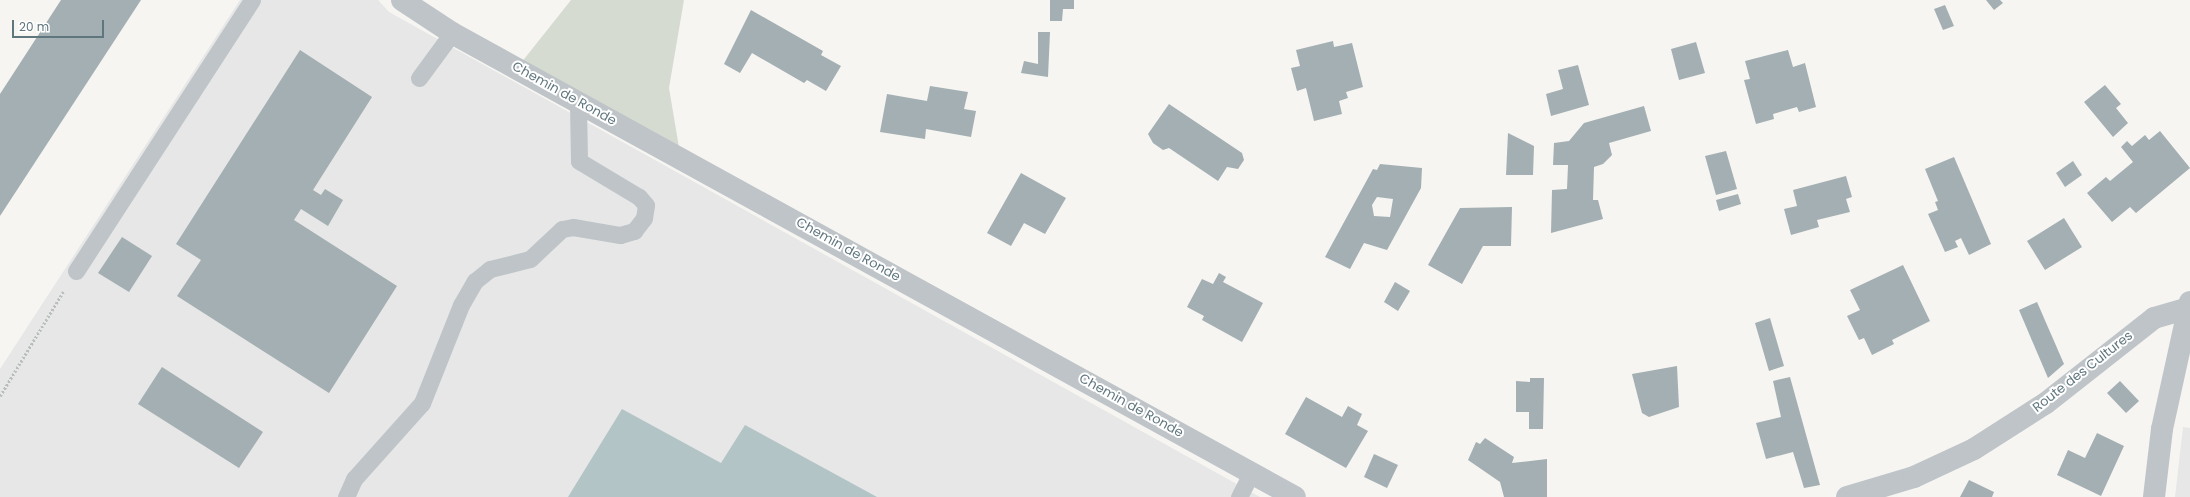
<!DOCTYPE html>
<style>
body{margin:0}
#map{position:relative;width:2190px;height:497px;overflow:hidden;background:#f6f5f2;font-family:Poppins,sans-serif}
div>[style]{position:absolute}
.built>*{inset:0;background:#e6e7e6}
.green>*{inset:0;background:#d6dbd1}
.water>*{inset:0;background:#b3c4c6}
.building>*{inset:0;background:#a3afb2}
.path>*{height:2.5px;margin-top:-1.25px;transform-origin:0;background:repeating-linear-gradient(90deg,#b8bdbe 0 2px,transparent 0 4px)}
.lane>*{height:17px;margin:-8.5px;padding:0 8.5px;transform-origin:8.5px;border-radius:8.5px;background:#bec4c7}
.street>*{height:22px;margin:-11px;padding:0 11px;transform-origin:11px;border-radius:11px;background:#bec4c7}
span{translate:-50% -50%;white-space:nowrap;text-align:center;line-height:1.15;-webkit-text-stroke:4px #fff;paint-order:stroke}
.street-label{font-size:13px;color:#60767e}
.scale{position:absolute;left:12px;top:20px;width:92px;height:18px;box-sizing:border-box;border:2px solid #60767e;border-top:0;padding-left:5px;font-size:12px;line-height:14px;white-space:nowrap;color:#60767e;-webkit-text-stroke:3px #fff;paint-order:stroke}
</style>
<div id="map">
<div class="built">
<i style="clip-path:polygon(240px 0,378px 0,389px 12px,1260px 497px,0 497px,0 369px)"></i>
<i style="clip-path:polygon(2183px 427px,2190px 428px,2190px 497px,2175px 497px)"></i>
</div>
<div class="green">
<i style="clip-path:polygon(571px 0,684px 0,669px 88px,681px 159px,517px 68px)"></i>
</div>
<div class="water">
<i style="clip-path:polygon(622px 409px,721px 463px,745px 425px,877px 497px,568px 497px)"></i>
</div>
<div class="building">
<i style="clip-path:polygon(61px 0,141px 0,0 216px,0 94px)"></i>
<i style="clip-path:polygon(1050px 0,1074px 0,1074px 9px,1063px 9px,1062px 21px,1050px 21px)"></i>
<i style="clip-path:polygon(1986px 0,2000px 0,2003px 3px,1994px 10px)"></i>
<i style="clip-path:polygon(1945px 5px,1954px 26px,1943px 30px,1934px 9px)"></i>
<i style="clip-path:polygon(751px 10px,823px 51px,821px 55px,841px 66px,826px 91px,807px 80px,804px 83px,752px 53px,740px 73px,724px 64px)"></i>
<i style="clip-path:polygon(1038px 32px,1050px 32px,1048px 77px,1021px 73px,1024px 61px,1038px 64px)"></i>
<i style="clip-path:polygon(1333px 41px,1334px 47px,1352px 43px,1363px 87px,1346px 92px,1348px 98px,1339px 101px,1342px 114px,1314px 121px,1306px 88px,1297px 91px,1291px 68px,1300px 66px,1296px 50px)"></i>
<i style="clip-path:polygon(1696px 42px,1705px 73px,1679px 80px,1671px 49px)"></i>
<i style="clip-path:polygon(300px 50px,372px 97px,313px 190px,321px 195px,325px 189px,343px 200px,328px 226px,301px 209px,294px 220px,397px 286px,329px 393px,177px 296px,201px 260px,176px 244px)"></i>
<i style="clip-path:polygon(1788px 50px,1793px 67px,1805px 63px,1816px 107px,1799px 112px,1797px 107px,1773px 114px,1774px 119px,1756px 124px,1744px 80px,1750px 79px,1745px 61px)"></i>
<i style="clip-path:polygon(1578px 65px,1589px 105px,1551px 116px,1546px 94px,1563px 89px,1558px 70px)"></i>
<i style="clip-path:polygon(2105px 85px,2121px 104px,2116px 108px,2128px 123px,2113px 137px,2084px 102px)"></i>
<i style="clip-path:polygon(930px 86px,968px 92px,964px 109px,976px 111px,971px 137px,926px 129px,925px 139px,880px 132px,887px 94px,927px 101px)"></i>
<i style="clip-path:polygon(1169px 104px,1242px 153px,1244px 160px,1238px 169px,1227px 167px,1218px 181px,1169px 148px,1163px 150px,1153px 143px,1148px 134px)"></i>
<i style="clip-path:polygon(1644px 106px,1651px 131px,1609px 143px,1612px 155px,1603px 164px,1594px 167px,1593px 200px,1598px 200px,1603px 219px,1551px 233px,1552px 190px,1567px 189px,1568px 165px,1553px 165px,1554px 143px,1569px 141px,1584px 123px)"></i>
<i style="clip-path:polygon(2160px 131px,2190px 168px,2136px 213px,2130px 207px,2112px 222px,2087px 193px,2106px 177px,2110px 181px,2133px 162px,2121px 147px,2127px 141px,2132px 146px,2145px 135px,2149px 140px)"></i>
<i style="clip-path:polygon(1508px 133px,1534px 146px,1533px 175px,1506px 175px)"></i>
<i style="clip-path:polygon(1726px 151px,1737px 189px,1716px 195px,1705px 156px)"></i>
<i style="clip-path:polygon(1954px 157px,1991px 244px,1969px 255px,1961px 238px,1955px 241px,1958px 247px,1945px 252px,1928px 214px,1938px 210px,1935px 202px,1938px 201px,1925px 169px)"></i>
<i style="clip-path:polygon(2073px 161px,2082px 175px,2065px 187px,2056px 173px)"></i>
<i style="clip-path:polygon(evenodd,1380px 164px,1422px 168px,1421px 188px,1387px 250px,1364px 243px,1350px 269px,1325px 257px,1373px 169px,1377px 170px,1380px 164px,1377px 197px,1393px 199px,1390px 217px,1374px 216px,1372px 205px,1377px 197px)"></i>
<i style="clip-path:polygon(1021px 173px,1066px 198px,1045px 234px,1024px 223px,1011px 246px,987px 233px)"></i>
<i style="clip-path:polygon(1846px 176px,1852px 197px,1846px 199px,1850px 212px,1817px 220px,1819px 227px,1791px 235px,1784px 209px,1797px 206px,1793px 190px)"></i>
<i style="clip-path:polygon(1738px 194px,1741px 204px,1719px 211px,1716px 200px)"></i>
<i style="clip-path:polygon(1512px 207px,1511px 246px,1483px 246px,1462px 284px,1428px 265px,1460px 208px)"></i>
<i style="clip-path:polygon(2064px 218px,2082px 247px,2045px 270px,2027px 241px)"></i>
<i style="clip-path:polygon(122px 237px,152px 256px,129px 292px,98px 273px)"></i>
<i style="clip-path:polygon(1903px 265px,1930px 321px,1892px 340px,1894px 344px,1872px 355px,1864px 338px,1859px 340px,1847px 316px,1860px 310px,1850px 290px)"></i>
<i style="clip-path:polygon(1219px 273px,1226px 277px,1223px 282px,1263px 303px,1242px 342px,1202px 320px,1204px 316px,1187px 307px,1202px 279px,1213px 284px)"></i>
<i style="clip-path:polygon(1395px 282px,1410px 291px,1398px 311px,1384px 302px)"></i>
<i style="clip-path:polygon(2037px 302px,2064px 364px,2048px 378px,2019px 310px)"></i>
<i style="clip-path:polygon(1770px 318px,1784px 366px,1769px 371px,1755px 323px)"></i>
<i style="clip-path:polygon(1677px 366px,1679px 407px,1649px 417px,1642px 413px,1632px 374px)"></i>
<i style="clip-path:polygon(162px 367px,263px 432px,239px 468px,138px 404px)"></i>
<i style="clip-path:polygon(1790px 377px,1820px 485px,1804px 488px,1793px 452px,1766px 459px,1756px 423px,1781px 417px,1773px 381px)"></i>
<i style="clip-path:polygon(1530px 378px,1544px 378px,1543px 429px,1529px 429px,1529px 412px,1516px 412px,1516px 381px,1530px 382px)"></i>
<i style="clip-path:polygon(2120px 381px,2139px 401px,2126px 413px,2107px 393px)"></i>
<i style="clip-path:polygon(1306px 397px,1342px 417px,1348px 406px,1362px 414px,1357px 425px,1368px 431px,1346px 468px,1285px 434px)"></i>
<i style="clip-path:polygon(2097px 433px,2124px 446px,2101px 496px,2057px 475px,2068px 450px,2085px 458px)"></i>
<i style="clip-path:polygon(1485px 438px,1514px 457px,1512px 463px,1547px 459px,1547px 497px,1504px 497px,1500px 482px,1468px 460px,1476px 442px,1480px 444px)"></i>
<i style="clip-path:polygon(1374px 454px,1398px 465px,1387px 488px,1364px 477px)"></i>
<i style="clip-path:polygon(1969px 480px,1994px 492px,1992px 497px,1960px 497px)"></i>
</div>
<div class="path">
<i style="left:0;top:396px;width:122px;rotate:-58.8deg"></i>
</div>
<div class="lane">
<i style="left:419px;top:78px;width:56px;rotate:-53.7deg"></i>
<i style="left:76px;top:271px;width:323px;rotate:-57deg"></i>
<i style="left:346px;top:497px;width:20px;rotate:-66deg"></i>
<i style="left:354px;top:479px;width:102px;rotate:-48.2deg"></i>
<i style="left:422px;top:403px;width:105px;rotate:-68.3deg"></i>
<i style="left:461px;top:305px;width:28px;rotate:-60deg"></i>
<i style="left:475px;top:281px;width:19px;rotate:-39deg"></i>
<i style="left:490px;top:269px;width:41px;rotate:-14deg"></i>
<i style="left:530px;top:259px;width:44px;rotate:-43.2deg"></i>
<i style="left:562px;top:229px;width:11px;rotate:-10deg"></i>
<i style="left:573px;top:227px;width:48px;rotate:9.7deg"></i>
<i style="left:620px;top:235px;width:15px;rotate:-16deg"></i>
<i style="left:634px;top:231px;width:16px;rotate:-52deg"></i>
<i style="left:644px;top:218px;width:13px;rotate:-81deg"></i>
<i style="left:646px;top:205px;width:11px;rotate:-131deg"></i>
<i style="left:639px;top:197px;width:70px;rotate:-149deg"></i>
<i style="left:579px;top:161px;width:60px;rotate:-91deg"></i>
<i style="left:1239px;top:497px;width:28px;rotate:-63deg"></i>
</div>
<div class="street">
<i style="left:402px;top:0;width:60px;rotate:33.4deg"></i>
<i style="left:452px;top:33px;width:962px;rotate:28.83deg"></i>
<i style="left:1847px;top:497px;width:70px;rotate:-16.6deg"></i>
<i style="left:1914px;top:477px;width:66px;rotate:-25deg"></i>
<i style="left:1974px;top:449px;width:85px;rotate:-32.6deg"></i>
<i style="left:2046px;top:403px;width:137px;rotate:-38.2deg"></i>
<i style="left:2154px;top:318px;width:35px;rotate:-16deg"></i>
<i style="left:2154px;top:497px;width:68px;rotate:-83.3deg"></i>
<i style="left:2162px;top:429px;width:130px;rotate:-77.6deg"></i>
</div>
<div class="street-label">
<span style="left:564px;top:94px;rotate:29deg">Chemin de Ronde</span>
<span style="left:848px;top:250px;rotate:29deg">Chemin de Ronde</span>
<span style="left:2083px;top:372px;rotate:-38deg">Route des Cultures</span>
<span style="left:1131px;top:406px;rotate:29deg">Chemin de Ronde</span>
</div>
<div class="scale">20 m</div>
</div>
